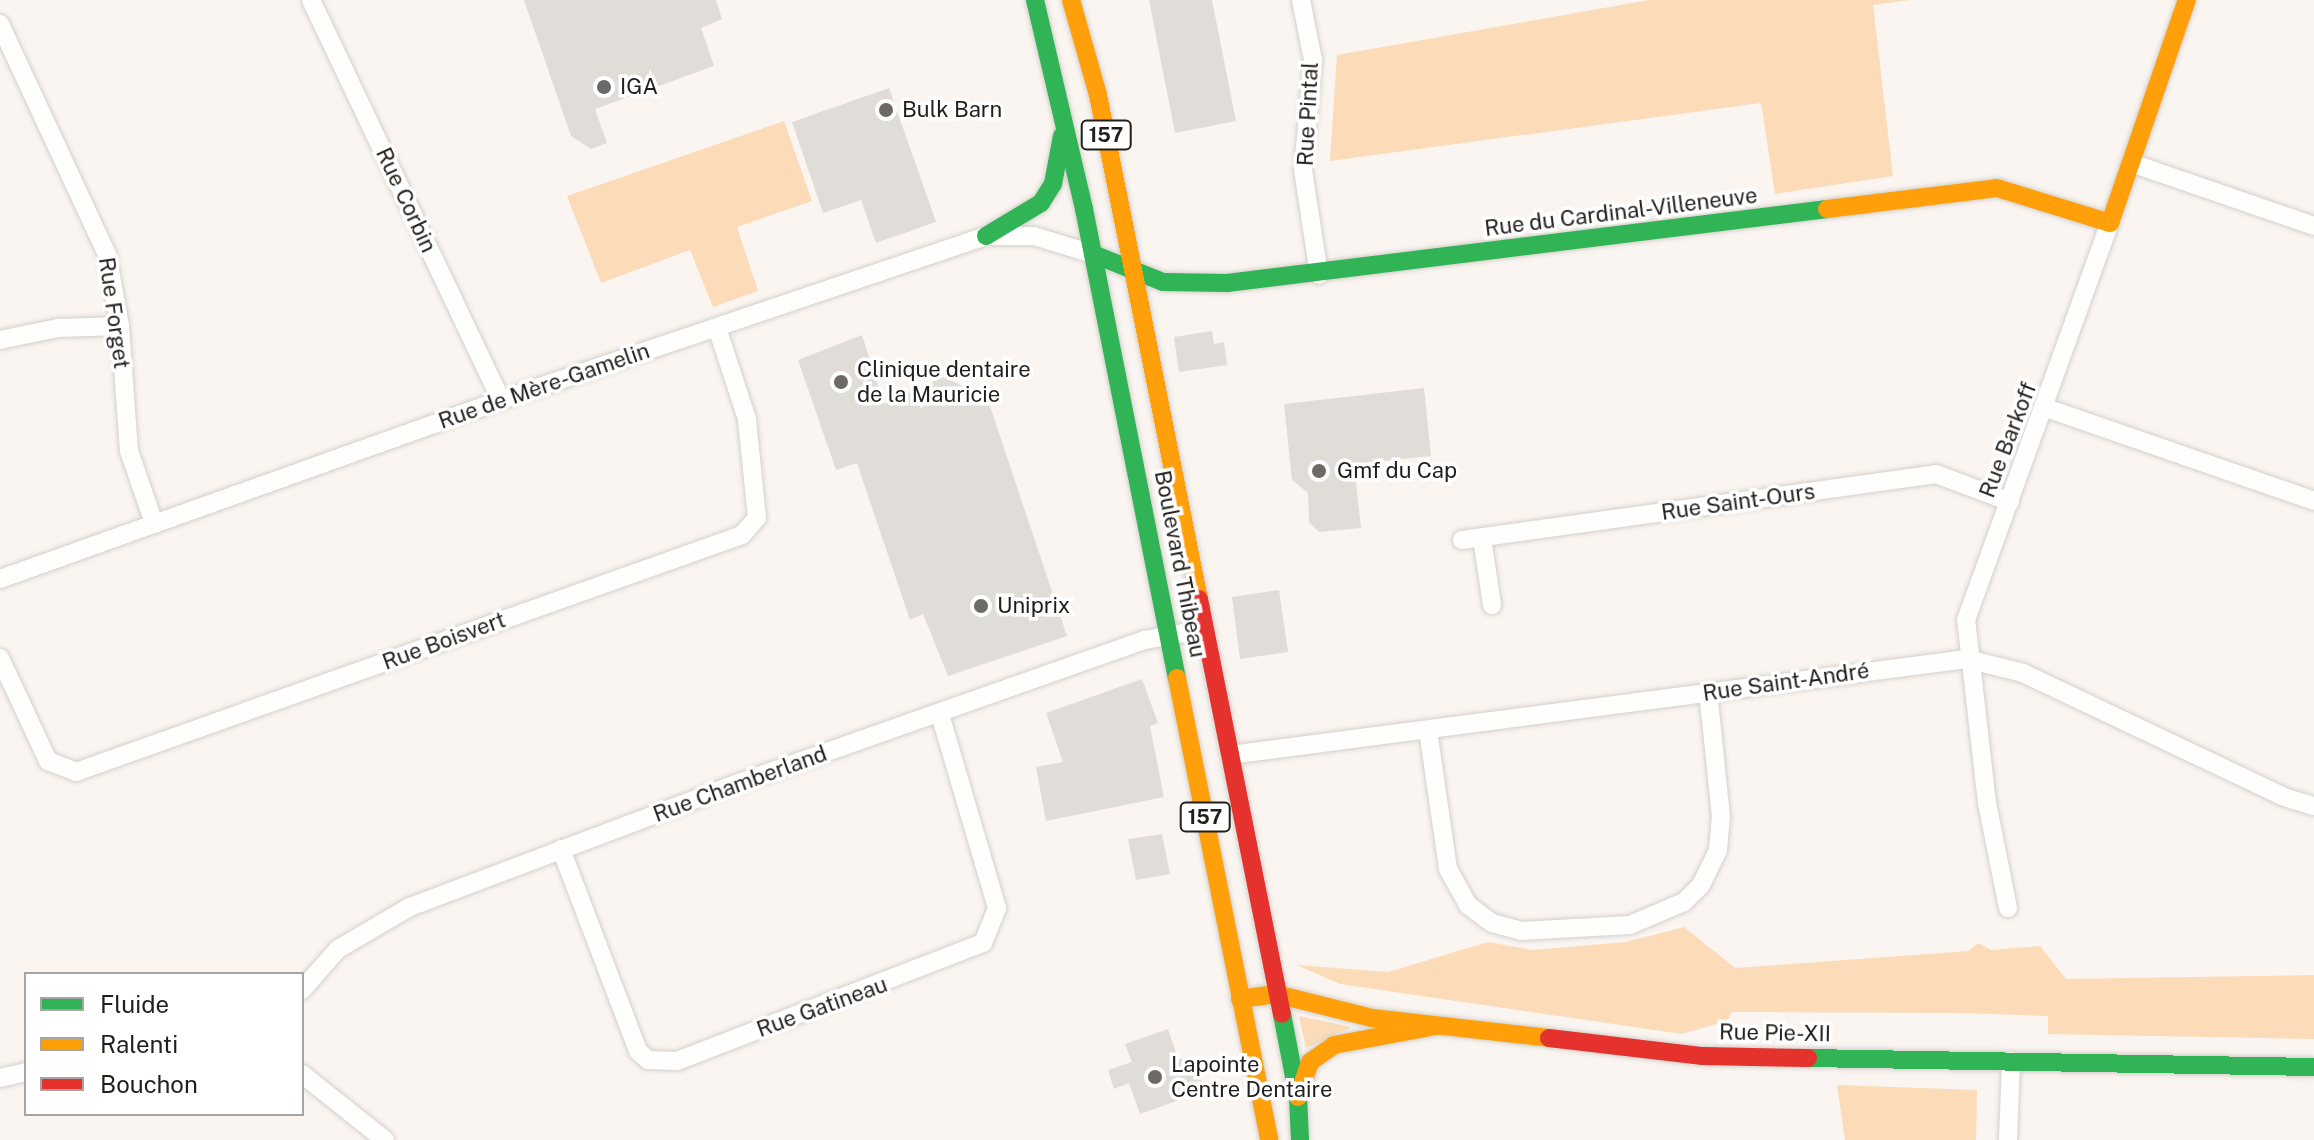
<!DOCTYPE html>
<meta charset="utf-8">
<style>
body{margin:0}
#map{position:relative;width:2314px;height:1140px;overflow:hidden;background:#faf5f0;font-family:"Public Sans",sans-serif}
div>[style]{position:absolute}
.green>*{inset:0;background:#fcdbb8}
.building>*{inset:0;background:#e0dcd8}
.roads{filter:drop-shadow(0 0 2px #d3d0cc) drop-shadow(0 0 2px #d3d0cc)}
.street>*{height:18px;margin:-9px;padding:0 9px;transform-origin:9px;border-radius:9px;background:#fefefd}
.fast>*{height:18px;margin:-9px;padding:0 9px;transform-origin:9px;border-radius:9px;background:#30b455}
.slow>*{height:18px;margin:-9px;padding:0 9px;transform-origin:9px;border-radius:9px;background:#ff9f0a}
.jam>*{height:18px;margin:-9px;padding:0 9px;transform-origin:9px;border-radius:9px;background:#e5322d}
.dots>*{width:22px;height:22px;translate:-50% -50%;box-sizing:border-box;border:4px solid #fff;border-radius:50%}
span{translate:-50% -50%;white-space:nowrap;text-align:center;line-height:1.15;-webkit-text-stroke:7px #fff;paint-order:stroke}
.shield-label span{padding:2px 6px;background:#fff;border:2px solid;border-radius:6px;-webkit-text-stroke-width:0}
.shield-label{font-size:20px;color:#211e1c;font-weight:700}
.poi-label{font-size:22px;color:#211e1c}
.left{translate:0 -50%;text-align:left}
.street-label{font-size:22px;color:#211e1c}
.legend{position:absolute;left:24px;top:972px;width:280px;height:144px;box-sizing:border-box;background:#fff;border:2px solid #a6a5a4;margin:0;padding:10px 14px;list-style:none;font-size:24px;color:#211e1c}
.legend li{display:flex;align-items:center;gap:16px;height:40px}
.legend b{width:40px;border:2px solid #a6a5a4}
</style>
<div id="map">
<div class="green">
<i style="clip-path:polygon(1649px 0,1910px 0,1873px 5px,1893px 176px,1775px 194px,1761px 103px,1330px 161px,1337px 55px)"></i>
<i style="clip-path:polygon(784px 121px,812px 201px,737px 227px,758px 291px,713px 307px,690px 250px,601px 283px,567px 196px)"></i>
<i style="clip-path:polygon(1684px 927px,1735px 968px,1969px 951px,1978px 943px,1991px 950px,2040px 946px,2066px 979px,2314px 975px,2314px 1039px,2048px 1034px,2048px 1016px,1961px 1013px,1732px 1012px,1727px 1021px,1682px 1034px,1340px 984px,1297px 965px,1388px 972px,1488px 942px,1533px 950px,1626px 942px)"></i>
<i style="clip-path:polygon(1299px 1016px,1347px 1026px,1350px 1028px,1306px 1048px)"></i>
<i style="clip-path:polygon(1837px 1085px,1977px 1090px,1976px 1140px,1845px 1140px)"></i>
</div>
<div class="building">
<i style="clip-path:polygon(524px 0,716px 0,722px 19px,701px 28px,714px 66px,595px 109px,607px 143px,591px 149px,571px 136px)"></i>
<i style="clip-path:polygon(1149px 0,1212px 0,1236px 121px,1175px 133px)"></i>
<i style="clip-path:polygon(889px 88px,936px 222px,876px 243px,861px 200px,823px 213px,792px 122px)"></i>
<i style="clip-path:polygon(1212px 331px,1214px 344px,1224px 342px,1227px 365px,1179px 372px,1174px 337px)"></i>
<i style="clip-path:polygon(862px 335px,884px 404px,943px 377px,987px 397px,1067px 636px,948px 676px,923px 614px,910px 620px,857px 463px,836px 470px,798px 360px)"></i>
<i style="clip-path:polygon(1424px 388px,1431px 456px,1354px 464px,1361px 528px,1319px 532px,1309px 522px,1308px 493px,1292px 480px,1284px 404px)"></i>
<i style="clip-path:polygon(1279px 590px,1288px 652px,1240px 659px,1232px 597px)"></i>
<i style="clip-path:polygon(1142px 679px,1158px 723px,1150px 726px,1164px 797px,1046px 821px,1036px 767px,1063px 762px,1046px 713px)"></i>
<i style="clip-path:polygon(1162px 834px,1170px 874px,1136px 880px,1128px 839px)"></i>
<i style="clip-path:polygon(1168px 1029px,1178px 1059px,1184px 1059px,1188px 1072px,1197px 1068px,1205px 1091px,1140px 1114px,1129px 1083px,1114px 1089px,1108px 1070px,1132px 1062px,1125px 1044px)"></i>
</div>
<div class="roads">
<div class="street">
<i style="left:311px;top:0;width:443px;rotate:64.6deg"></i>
<i style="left:1301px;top:0;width:61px;rotate:78.7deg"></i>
<i style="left:1313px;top:60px;width:110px;rotate:95.2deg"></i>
<i style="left:1303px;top:170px;width:106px;rotate:81.3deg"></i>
<i style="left:0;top:24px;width:254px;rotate:65.1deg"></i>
<i style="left:107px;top:254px;width:73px;rotate:79.8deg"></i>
<i style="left:120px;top:326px;width:125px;rotate:85.9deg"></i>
<i style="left:129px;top:451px;width:76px;rotate:70.9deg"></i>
<i style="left:2131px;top:163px;width:194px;rotate:19deg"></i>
<i style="left:0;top:340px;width:59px;rotate:-11.7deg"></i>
<i style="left:58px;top:328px;width:62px;rotate:-1.8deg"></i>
<i style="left:2046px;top:408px;width:284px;rotate:19.1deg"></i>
<i style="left:1482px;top:538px;width:68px;rotate:81.5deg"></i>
<i style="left:1462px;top:540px;width:479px;rotate:-7.9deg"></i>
<i style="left:1936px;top:474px;width:79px;rotate:20.7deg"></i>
<i style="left:0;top:579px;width:532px;rotate:-19.66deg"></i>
<i style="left:501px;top:400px;width:512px;rotate:-18.68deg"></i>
<i style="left:986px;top:236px;width:48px"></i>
<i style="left:1034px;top:236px;width:62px;rotate:17deg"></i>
<i style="left:0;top:658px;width:114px;rotate:65deg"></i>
<i style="left:48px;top:761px;width:30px;rotate:21deg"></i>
<i style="left:76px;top:772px;width:707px;rotate:-19.59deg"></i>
<i style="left:742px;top:535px;width:23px;rotate:-49deg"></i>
<i style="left:757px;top:518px;width:100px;rotate:-95.8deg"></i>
<i style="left:747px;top:419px;width:96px;rotate:-108.2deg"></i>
<i style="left:1428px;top:730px;width:140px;rotate:81.8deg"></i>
<i style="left:1448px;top:869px;width:41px;rotate:60.9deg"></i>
<i style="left:1468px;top:905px;width:30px;rotate:37deg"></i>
<i style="left:1492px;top:923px;width:30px;rotate:15deg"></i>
<i style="left:1521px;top:931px;width:109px;rotate:-3.2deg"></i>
<i style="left:1630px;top:925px;width:59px;rotate:-23.1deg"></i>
<i style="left:1684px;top:902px;width:24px;rotate:-45deg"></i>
<i style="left:1701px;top:885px;width:39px;rotate:-64deg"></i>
<i style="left:1718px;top:850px;width:33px;rotate:-85deg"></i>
<i style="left:1721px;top:817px;width:126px;rotate:-95.9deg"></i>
<i style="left:1230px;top:755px;width:743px;rotate:-7.42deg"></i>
<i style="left:1967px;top:659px;width:58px;rotate:14deg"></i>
<i style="left:2023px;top:673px;width:289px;rotate:25.4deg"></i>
<i style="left:2284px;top:797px;width:31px;rotate:17deg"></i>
<i style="left:561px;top:849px;width:216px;rotate:69.1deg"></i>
<i style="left:638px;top:1051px;width:13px;rotate:42deg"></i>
<i style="left:648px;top:1060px;width:29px;rotate:2deg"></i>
<i style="left:677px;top:1061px;width:328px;rotate:-21.1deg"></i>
<i style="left:983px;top:943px;width:38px;rotate:-68deg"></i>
<i style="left:997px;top:908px;width:202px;rotate:-106.4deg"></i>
<i style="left:2008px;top:908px;width:107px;rotate:-101.3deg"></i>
<i style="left:1987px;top:803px;width:184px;rotate:-96.5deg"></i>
<i style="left:1966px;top:620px;width:422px;rotate:-70.1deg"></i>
<i style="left:302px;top:990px;width:55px;rotate:-48.7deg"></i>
<i style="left:338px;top:949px;width:83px;rotate:-30.3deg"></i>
<i style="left:410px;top:907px;width:348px;rotate:-20.7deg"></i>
<i style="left:736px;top:784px;width:434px;rotate:-19.4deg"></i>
<i style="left:1145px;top:640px;width:61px;rotate:-10.4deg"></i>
<i style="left:302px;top:1074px;width:106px;rotate:38.5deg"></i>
<i style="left:0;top:1078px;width:27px;rotate:-13deg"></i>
<i style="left:2008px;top:1140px;width:79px;rotate:-87.8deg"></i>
</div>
<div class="fast">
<i style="left:1035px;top:0;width:215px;rotate:76.8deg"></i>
<i style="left:1084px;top:209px;width:478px;rotate:78.8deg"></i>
<i style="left:986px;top:236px;width:64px;rotate:-31deg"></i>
<i style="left:1041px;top:203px;width:22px;rotate:-58deg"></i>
<i style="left:1053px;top:184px;width:49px;rotate:-79.4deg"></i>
<i style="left:1093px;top:254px;width:75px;rotate:21.8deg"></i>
<i style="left:1163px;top:282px;width:64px;rotate:0.9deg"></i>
<i style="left:1227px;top:283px;width:605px;rotate:-7.03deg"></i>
<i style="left:1282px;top:1014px;width:85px;rotate:79.1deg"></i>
<i style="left:1298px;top:1097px;width:43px;rotate:87.3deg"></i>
<i style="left:1808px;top:1058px;width:506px;rotate:1.02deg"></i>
</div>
<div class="slow">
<i style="left:1071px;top:0;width:99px;rotate:74.1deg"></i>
<i style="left:1098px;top:95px;width:514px;rotate:78.67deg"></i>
<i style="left:1827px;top:209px;width:171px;rotate:-7deg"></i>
<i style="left:1997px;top:188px;width:118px;rotate:17.2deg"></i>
<i style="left:2110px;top:223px;width:236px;rotate:-71deg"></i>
<i style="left:1177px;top:678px;width:471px;rotate:78.7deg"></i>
<i style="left:1240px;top:999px;width:36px;rotate:-8deg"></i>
<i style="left:1276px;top:994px;width:99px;rotate:14deg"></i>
<i style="left:1372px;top:1018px;width:178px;rotate:6.4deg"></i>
<i style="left:1298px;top:1097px;width:37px;rotate:-71deg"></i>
<i style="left:1310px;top:1062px;width:29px;rotate:-35deg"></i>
<i style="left:1334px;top:1045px;width:104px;rotate:-10.6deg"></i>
</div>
<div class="jam">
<i style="left:1199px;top:599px;width:423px;rotate:78.7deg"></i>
<i style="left:1549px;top:1038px;width:155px;rotate:6.7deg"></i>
<i style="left:1703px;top:1056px;width:105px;rotate:1.1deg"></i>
</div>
</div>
<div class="dots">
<i style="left:604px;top:87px;background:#6d6966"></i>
<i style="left:886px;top:110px;background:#6d6966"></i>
<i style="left:841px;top:382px;background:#6d6966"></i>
<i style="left:1319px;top:471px;background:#6d6966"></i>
<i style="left:981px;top:606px;background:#6d6966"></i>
<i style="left:1155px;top:1077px;background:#6d6966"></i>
</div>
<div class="shield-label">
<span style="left:1106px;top:135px">157</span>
<span style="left:1205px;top:817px">157</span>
</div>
<div class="poi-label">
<span class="left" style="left:620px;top:87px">IGA</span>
<span class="left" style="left:902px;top:110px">Bulk Barn</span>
<span class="left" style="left:857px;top:382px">Clinique dentaire<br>de la Mauricie</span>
<span class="left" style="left:1337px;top:471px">Gmf du Cap</span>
<span class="left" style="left:997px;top:606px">Uniprix</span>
<span class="left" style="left:1171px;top:1077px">Lapointe<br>Centre Dentaire</span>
</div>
<div class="street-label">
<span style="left:1308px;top:114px;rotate:-87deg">Rue Pintal</span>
<span style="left:406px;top:200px;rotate:65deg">Rue Corbin</span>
<span style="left:1621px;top:212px;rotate:-7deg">Rue du Cardinal-Villeneuve</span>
<span style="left:114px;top:313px;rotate:82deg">Rue Forget</span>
<span style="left:544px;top:386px;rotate:-19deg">Rue de Mère-Gamelin</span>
<span style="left:2008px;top:440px;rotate:-69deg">Rue Barkoff</span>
<span style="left:1738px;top:502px;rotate:-8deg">Rue Saint-Ours</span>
<span style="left:1180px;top:564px;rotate:79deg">Boulevard Thibeau</span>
<span style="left:444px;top:641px;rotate:-20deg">Rue Boisvert</span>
<span style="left:1786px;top:682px;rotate:-8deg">Rue Saint-André</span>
<span style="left:740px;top:784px;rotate:-20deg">Rue Chamberland</span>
<span style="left:822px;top:1007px;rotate:-20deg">Rue Gatineau</span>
<span style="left:1775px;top:1033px;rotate:1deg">Rue Pie-XII</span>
</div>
<ul class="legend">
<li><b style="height:10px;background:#30b455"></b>Fluide</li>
<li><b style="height:10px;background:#ff9f0a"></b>Ralenti</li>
<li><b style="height:10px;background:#e5322d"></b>Bouchon</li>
</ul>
</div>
